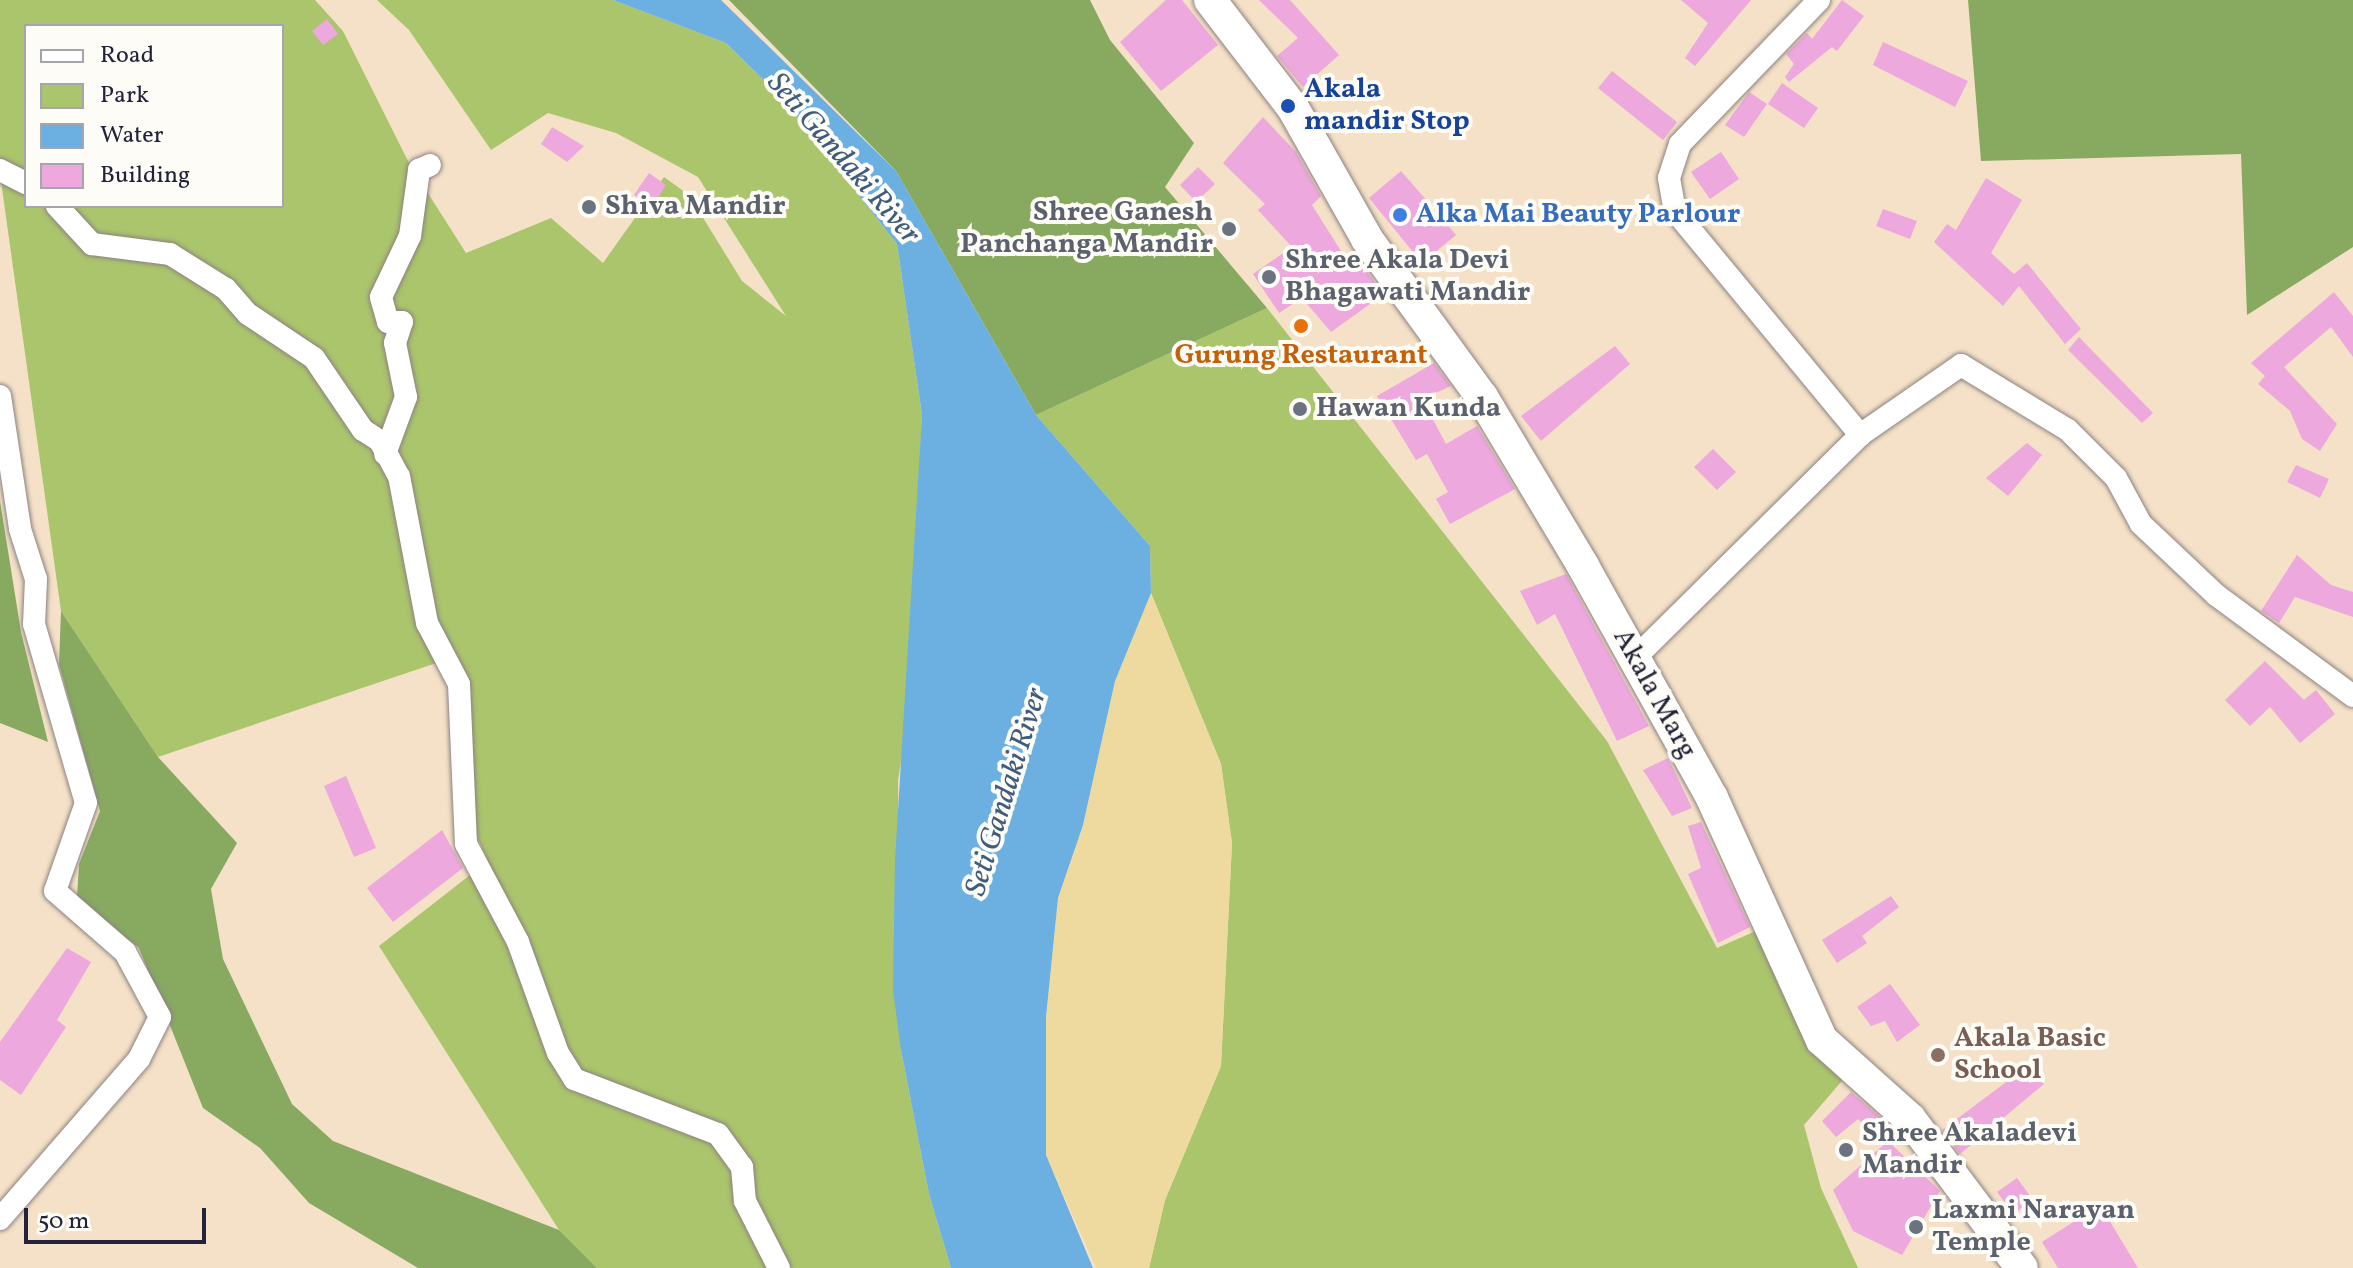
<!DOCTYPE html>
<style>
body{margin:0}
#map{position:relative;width:2353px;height:1268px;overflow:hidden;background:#f5e1c7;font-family:Vollkorn,serif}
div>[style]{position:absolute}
.green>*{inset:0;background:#aac56c}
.forest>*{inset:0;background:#87aa60}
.sand>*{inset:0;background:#eeda9e}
.water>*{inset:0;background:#6bb0e1}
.building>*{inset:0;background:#eda8dd}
.roads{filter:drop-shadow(0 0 2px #8c8281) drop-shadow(0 0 2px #8c8281)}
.minor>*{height:22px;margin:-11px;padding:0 11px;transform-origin:11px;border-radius:11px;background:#fff}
.secondary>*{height:32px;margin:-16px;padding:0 16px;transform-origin:16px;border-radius:16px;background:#fff}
.dots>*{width:22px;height:22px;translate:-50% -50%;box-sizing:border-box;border:4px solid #fdfcf7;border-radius:50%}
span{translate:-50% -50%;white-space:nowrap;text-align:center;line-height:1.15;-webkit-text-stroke:8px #fdfcf7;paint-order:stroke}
.transit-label{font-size:28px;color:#164399;font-weight:700}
.left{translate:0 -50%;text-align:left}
.worship-label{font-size:28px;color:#5b616d;font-weight:700}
.right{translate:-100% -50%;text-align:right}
.shop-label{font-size:28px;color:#366cbe;font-weight:700}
.food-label{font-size:28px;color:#c56008;font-weight:700}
.street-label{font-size:28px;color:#22223b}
.education-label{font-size:28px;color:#785e54;font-weight:700}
.water-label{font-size:30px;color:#3f5b7d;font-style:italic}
.legend{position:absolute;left:24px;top:24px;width:260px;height:184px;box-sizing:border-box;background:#fdfcf7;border:2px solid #a5a5ac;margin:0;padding:10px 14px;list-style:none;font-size:24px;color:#22223b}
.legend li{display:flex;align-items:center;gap:16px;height:40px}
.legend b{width:40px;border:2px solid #a5a5ac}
.scale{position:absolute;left:24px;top:1208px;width:182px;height:36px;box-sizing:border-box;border:4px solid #22223b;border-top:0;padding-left:10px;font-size:24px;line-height:28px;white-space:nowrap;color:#22223b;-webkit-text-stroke:6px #fdfcf7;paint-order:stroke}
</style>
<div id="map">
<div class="green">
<i style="clip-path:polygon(evenodd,0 0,315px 0,343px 31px,410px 165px,466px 253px,551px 218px,603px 263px,664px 177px,689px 195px,742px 281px,786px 316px,698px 177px,616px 133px,548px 113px,491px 150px,409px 30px,377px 0,613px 0,726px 43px,784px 100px,897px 244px,922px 415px,909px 707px,898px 781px,901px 1050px,929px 1194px,951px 1268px,597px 1268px,559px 1230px,379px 946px,488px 861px,473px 828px,471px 701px,454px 657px,158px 757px,61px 611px,0 174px,0 0,26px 26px,282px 26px,282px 206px,26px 206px,26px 26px)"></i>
<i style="clip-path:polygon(1267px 308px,1607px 741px,1717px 948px,1765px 927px,1847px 1075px,1804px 1125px,1821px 1188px,1858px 1268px,1149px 1268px,1165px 1200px,1221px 1066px,1232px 843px,1221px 764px,1151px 593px,1150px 546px,1036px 415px)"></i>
</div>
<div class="forest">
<i style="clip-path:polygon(729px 0,1090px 0,1110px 40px,1194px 143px,1165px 187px,1267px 308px,1036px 415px,896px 171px)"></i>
<i style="clip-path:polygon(1968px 0,2353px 0,2353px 247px,2247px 315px,2241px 154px,1981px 161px)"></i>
<i style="clip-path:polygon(0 501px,21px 632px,48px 742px,0 723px)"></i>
<i style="clip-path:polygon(61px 611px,158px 757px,237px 843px,211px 889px,223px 959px,292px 1104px,333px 1141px,559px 1230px,597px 1268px,418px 1268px,309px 1203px,260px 1148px,203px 1108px,139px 948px,77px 897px,79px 864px,100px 811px,59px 664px)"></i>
</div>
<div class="sand">
<i style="clip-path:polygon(1151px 593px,1221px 764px,1232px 843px,1221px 1066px,1165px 1200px,1149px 1268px,1096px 1268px,1046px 1155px,1046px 1017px,1058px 898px,1083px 825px,1115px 681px)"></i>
</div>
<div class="water">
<i style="clip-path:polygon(613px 0,721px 0,896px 171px,1036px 415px,1150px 546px,1151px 593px,1115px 681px,1083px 825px,1058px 898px,1046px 1017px,1046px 1155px,1093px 1268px,951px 1268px,929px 1194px,901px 1050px,893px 990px,895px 860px,922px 415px,897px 244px,784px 100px,726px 43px)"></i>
</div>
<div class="building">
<i style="clip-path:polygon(1166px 0,1182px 0,1218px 45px,1161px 91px,1120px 42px)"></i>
<i style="clip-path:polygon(1259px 0,1290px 0,1339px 55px,1303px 87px,1277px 56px,1298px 38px)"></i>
<i style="clip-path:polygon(1681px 0,1751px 0,1695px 66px,1685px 58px,1708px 23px)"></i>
<i style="clip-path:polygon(1842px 0,1864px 16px,1837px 51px,1832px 47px,1789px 82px,1785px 77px,1794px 64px,1786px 54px,1807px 33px,1812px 39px)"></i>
<i style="clip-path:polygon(327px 19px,338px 34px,323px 45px,312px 31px)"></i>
<i style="clip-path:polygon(1883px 42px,1968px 81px,1955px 107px,1873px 65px)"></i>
<i style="clip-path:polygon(1612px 71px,1677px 122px,1663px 140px,1598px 88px)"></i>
<i style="clip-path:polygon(1782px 83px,1818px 108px,1804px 128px,1768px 104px)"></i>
<i style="clip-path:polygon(1749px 92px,1767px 104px,1744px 137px,1725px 125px)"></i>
<i style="clip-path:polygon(1263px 117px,1296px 152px,1321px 196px,1312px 205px,1353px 270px,1361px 264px,1384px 294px,1331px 332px,1302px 298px,1279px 313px,1253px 274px,1292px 247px,1258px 210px,1265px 204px,1223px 163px)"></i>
<i style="clip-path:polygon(552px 127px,584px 146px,567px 162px,541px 144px)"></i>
<i style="clip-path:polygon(1721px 152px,1739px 179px,1710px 199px,1691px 172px)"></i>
<i style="clip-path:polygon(1198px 167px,1215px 184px,1196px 202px,1180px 185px)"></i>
<i style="clip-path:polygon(1401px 171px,1435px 210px,1447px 200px,1459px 215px,1447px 224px,1456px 235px,1422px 263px,1369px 198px)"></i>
<i style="clip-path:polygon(649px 173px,666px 185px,652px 207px,634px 195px)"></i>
<i style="clip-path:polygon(1986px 178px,2022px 200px,1991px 253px,2014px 274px,2027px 263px,2061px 305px,2081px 329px,2065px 344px,2019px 286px,2003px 306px,1934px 242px,1947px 224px,1956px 230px)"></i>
<i style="clip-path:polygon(1883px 209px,1917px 221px,1910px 239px,1876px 226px)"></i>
<i style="clip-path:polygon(2334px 292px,2353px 316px,2353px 357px,2331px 327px,2284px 367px,2337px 424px,2320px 451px,2302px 439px,2290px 411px,2258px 384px,2265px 376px,2251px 363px)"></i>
<i style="clip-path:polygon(2079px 337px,2153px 413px,2142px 423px,2068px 350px)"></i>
<i style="clip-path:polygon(1615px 346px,1630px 364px,1541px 441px,1521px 416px)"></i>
<i style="clip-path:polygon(1434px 363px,1451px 386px,1422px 399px,1446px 444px,1477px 426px,1515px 489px,1450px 524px,1436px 499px,1448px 492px,1427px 454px,1416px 460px,1377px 396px)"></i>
<i style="clip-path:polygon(2027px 443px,2042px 455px,2008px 496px,1986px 478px)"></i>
<i style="clip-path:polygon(1713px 449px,1736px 472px,1717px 490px,1694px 467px)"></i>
<i style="clip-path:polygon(2296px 465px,2329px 479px,2320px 498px,2287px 482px)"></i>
<i style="clip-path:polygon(2297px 555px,2331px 585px,2353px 592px,2353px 617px,2295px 597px,2279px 623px,2261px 611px)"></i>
<i style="clip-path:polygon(1566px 574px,1649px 726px,1617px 741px,1555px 614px,1537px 625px,1520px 591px)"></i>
<i style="clip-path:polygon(2265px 661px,2304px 700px,2316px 690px,2335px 714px,2300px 743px,2270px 707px,2250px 726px,2225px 700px)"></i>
<i style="clip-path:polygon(1668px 758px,1692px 808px,1672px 816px,1643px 770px)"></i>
<i style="clip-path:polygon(346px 776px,376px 848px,354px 857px,324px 786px)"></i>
<i style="clip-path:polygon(1701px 822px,1750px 927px,1718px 943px,1688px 874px,1701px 868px,1688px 826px)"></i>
<i style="clip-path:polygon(442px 830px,463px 868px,393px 922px,367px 888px)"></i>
<i style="clip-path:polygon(1891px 896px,1899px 907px,1862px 936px,1867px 943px,1837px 963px,1822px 940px)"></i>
<i style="clip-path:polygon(67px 948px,91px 962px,57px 1020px,66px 1027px,21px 1095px,0 1080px,0 1042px)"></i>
<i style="clip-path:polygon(1890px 984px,1920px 1025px,1897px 1042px,1885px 1021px,1871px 1026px,1857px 1007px)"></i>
<i style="clip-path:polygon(2029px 1065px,2044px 1084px,1960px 1154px,1942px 1130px)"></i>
<i style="clip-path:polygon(1851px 1092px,1888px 1124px,1875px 1136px,1858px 1119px,1836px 1137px,1822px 1121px)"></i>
<i style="clip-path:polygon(1888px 1141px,1940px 1191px,1902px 1255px,1853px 1231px,1833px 1190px)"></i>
<i style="clip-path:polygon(2017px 1178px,2033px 1200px,2013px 1214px,1997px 1192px)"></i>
<i style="clip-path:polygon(2100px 1205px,2138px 1268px,2058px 1268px,2042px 1242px)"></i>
</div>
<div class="roads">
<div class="minor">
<i style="left:1819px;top:0;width:200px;rotate:134deg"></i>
<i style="left:1680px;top:144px;width:36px;rotate:108deg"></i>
<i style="left:1669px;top:178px;width:34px;rotate:80deg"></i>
<i style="left:1675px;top:211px;width:291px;rotate:50.4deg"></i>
<i style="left:0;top:170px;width:29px;rotate:27deg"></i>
<i style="left:57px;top:206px;width:52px;rotate:47.4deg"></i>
<i style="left:92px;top:244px;width:79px;rotate:7.3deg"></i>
<i style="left:170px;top:254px;width:66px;rotate:32deg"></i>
<i style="left:226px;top:289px;width:33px;rotate:49deg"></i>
<i style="left:248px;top:314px;width:79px;rotate:33.7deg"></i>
<i style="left:314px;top:358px;width:87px;rotate:55.8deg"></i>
<i style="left:363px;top:430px;width:20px;rotate:33deg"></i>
<i style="left:380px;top:441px;width:40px;rotate:62deg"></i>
<i style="left:399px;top:476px;width:150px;rotate:79.2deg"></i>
<i style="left:427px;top:623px;width:69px;rotate:62.3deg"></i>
<i style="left:459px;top:684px;width:160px;rotate:87.5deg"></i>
<i style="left:466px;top:844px;width:111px;rotate:62deg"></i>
<i style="left:518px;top:942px;width:118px;rotate:70.2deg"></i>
<i style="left:558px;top:1053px;width:31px;rotate:58deg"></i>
<i style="left:574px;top:1079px;width:154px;rotate:20.9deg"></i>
<i style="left:718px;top:1134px;width:41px;rotate:54deg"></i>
<i style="left:742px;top:1167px;width:34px;rotate:85deg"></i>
<i style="left:745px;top:1201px;width:75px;rotate:63.1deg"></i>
<i style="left:0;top:396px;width:134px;rotate:81.4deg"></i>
<i style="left:20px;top:529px;width:52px;rotate:72.3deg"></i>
<i style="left:36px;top:579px;width:45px;rotate:92.5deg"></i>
<i style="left:34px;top:624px;width:186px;rotate:73.8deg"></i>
<i style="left:86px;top:803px;width:93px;rotate:109.4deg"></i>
<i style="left:55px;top:891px;width:93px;rotate:41.1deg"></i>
<i style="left:125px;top:952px;width:74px;rotate:61.7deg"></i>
<i style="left:160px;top:1017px;width:47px;rotate:116.6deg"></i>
<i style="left:139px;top:1059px;width:212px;rotate:131deg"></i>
<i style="left:385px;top:454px;width:61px;rotate:-69.8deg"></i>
<i style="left:406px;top:397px;width:55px;rotate:-101.5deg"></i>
<i style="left:395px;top:343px;width:22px;rotate:-72deg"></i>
<i style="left:402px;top:322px;width:14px;rotate:180deg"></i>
<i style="left:388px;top:322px;width:26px;rotate:-106deg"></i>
<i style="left:381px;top:297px;width:68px;rotate:-64.6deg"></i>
<i style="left:410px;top:236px;width:67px;rotate:-82.2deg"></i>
<i style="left:419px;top:170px;width:12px;rotate:-24deg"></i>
<i style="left:1634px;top:659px;width:318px;rotate:-44.7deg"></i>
<i style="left:1860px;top:435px;width:123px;rotate:-34.7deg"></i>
<i style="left:1961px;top:365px;width:125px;rotate:31.3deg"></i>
<i style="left:2068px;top:430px;width:68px;rotate:45deg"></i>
<i style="left:2116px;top:478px;width:52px;rotate:61.5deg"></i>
<i style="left:2141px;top:524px;width:103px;rotate:43.4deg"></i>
<i style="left:2216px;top:595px;width:170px;rotate:36.4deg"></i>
</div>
<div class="secondary">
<i style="left:1210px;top:0;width:136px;rotate:52.5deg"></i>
<i style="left:1293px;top:108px;width:150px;rotate:60.5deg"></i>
<i style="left:1367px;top:239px;width:195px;rotate:54deg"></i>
<i style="left:1482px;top:397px;width:197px;rotate:59.1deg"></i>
<i style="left:1583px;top:566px;width:265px;rotate:60.9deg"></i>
<i style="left:1712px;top:798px;width:266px;rotate:65.6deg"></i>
<i style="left:1822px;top:1040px;width:118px;rotate:41.9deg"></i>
<i style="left:1910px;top:1119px;width:186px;rotate:53.1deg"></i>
</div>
</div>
<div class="dots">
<i style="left:1288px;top:106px;background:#1a4fb4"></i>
<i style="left:589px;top:207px;background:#6b7280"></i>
<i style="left:1400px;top:215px;background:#3f7fe0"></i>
<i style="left:1229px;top:229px;background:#6b7280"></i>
<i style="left:1269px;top:277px;background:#6b7280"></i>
<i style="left:1301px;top:326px;background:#e8710a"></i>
<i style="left:1300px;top:409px;background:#6b7280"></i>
<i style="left:1938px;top:1055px;background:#8d6e63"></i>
<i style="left:1846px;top:1150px;background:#6b7280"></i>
<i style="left:1916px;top:1227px;background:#6b7280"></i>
</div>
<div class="transit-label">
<span class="left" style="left:1304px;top:106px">Akala<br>mandir Stop</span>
</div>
<div class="worship-label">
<span class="left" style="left:605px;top:207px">Shiva Mandir</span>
<span class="right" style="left:1213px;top:229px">Shree Ganesh<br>Panchanga Mandir</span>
<span class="left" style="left:1285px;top:277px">Shree Akala Devi<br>Bhagawati Mandir</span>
<span class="left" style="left:1316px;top:409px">Hawan Kunda</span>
<span class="left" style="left:1862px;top:1150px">Shree Akaladevi<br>Mandir</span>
<span class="left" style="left:1932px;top:1227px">Laxmi Narayan<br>Temple</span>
</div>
<div class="shop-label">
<span class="left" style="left:1416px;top:215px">Alka Mai Beauty Parlour</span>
</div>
<div class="food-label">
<span style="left:1301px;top:356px">Gurung Restaurant</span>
</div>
<div class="street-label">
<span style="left:1654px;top:694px;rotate:61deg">Akala Marg</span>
</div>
<div class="education-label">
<span class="left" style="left:1954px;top:1055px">Akala Basic<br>School</span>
</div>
<div class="water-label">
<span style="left:843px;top:159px;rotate:49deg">Seti Gandaki River</span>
<span style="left:1007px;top:792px;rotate:-73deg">Seti Gandaki River</span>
</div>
<ul class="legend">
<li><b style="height:10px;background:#fff"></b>Road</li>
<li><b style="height:22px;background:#aac56c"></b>Park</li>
<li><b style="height:22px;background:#6bb0e1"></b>Water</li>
<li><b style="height:22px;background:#eda8dd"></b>Building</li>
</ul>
<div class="scale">50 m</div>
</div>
